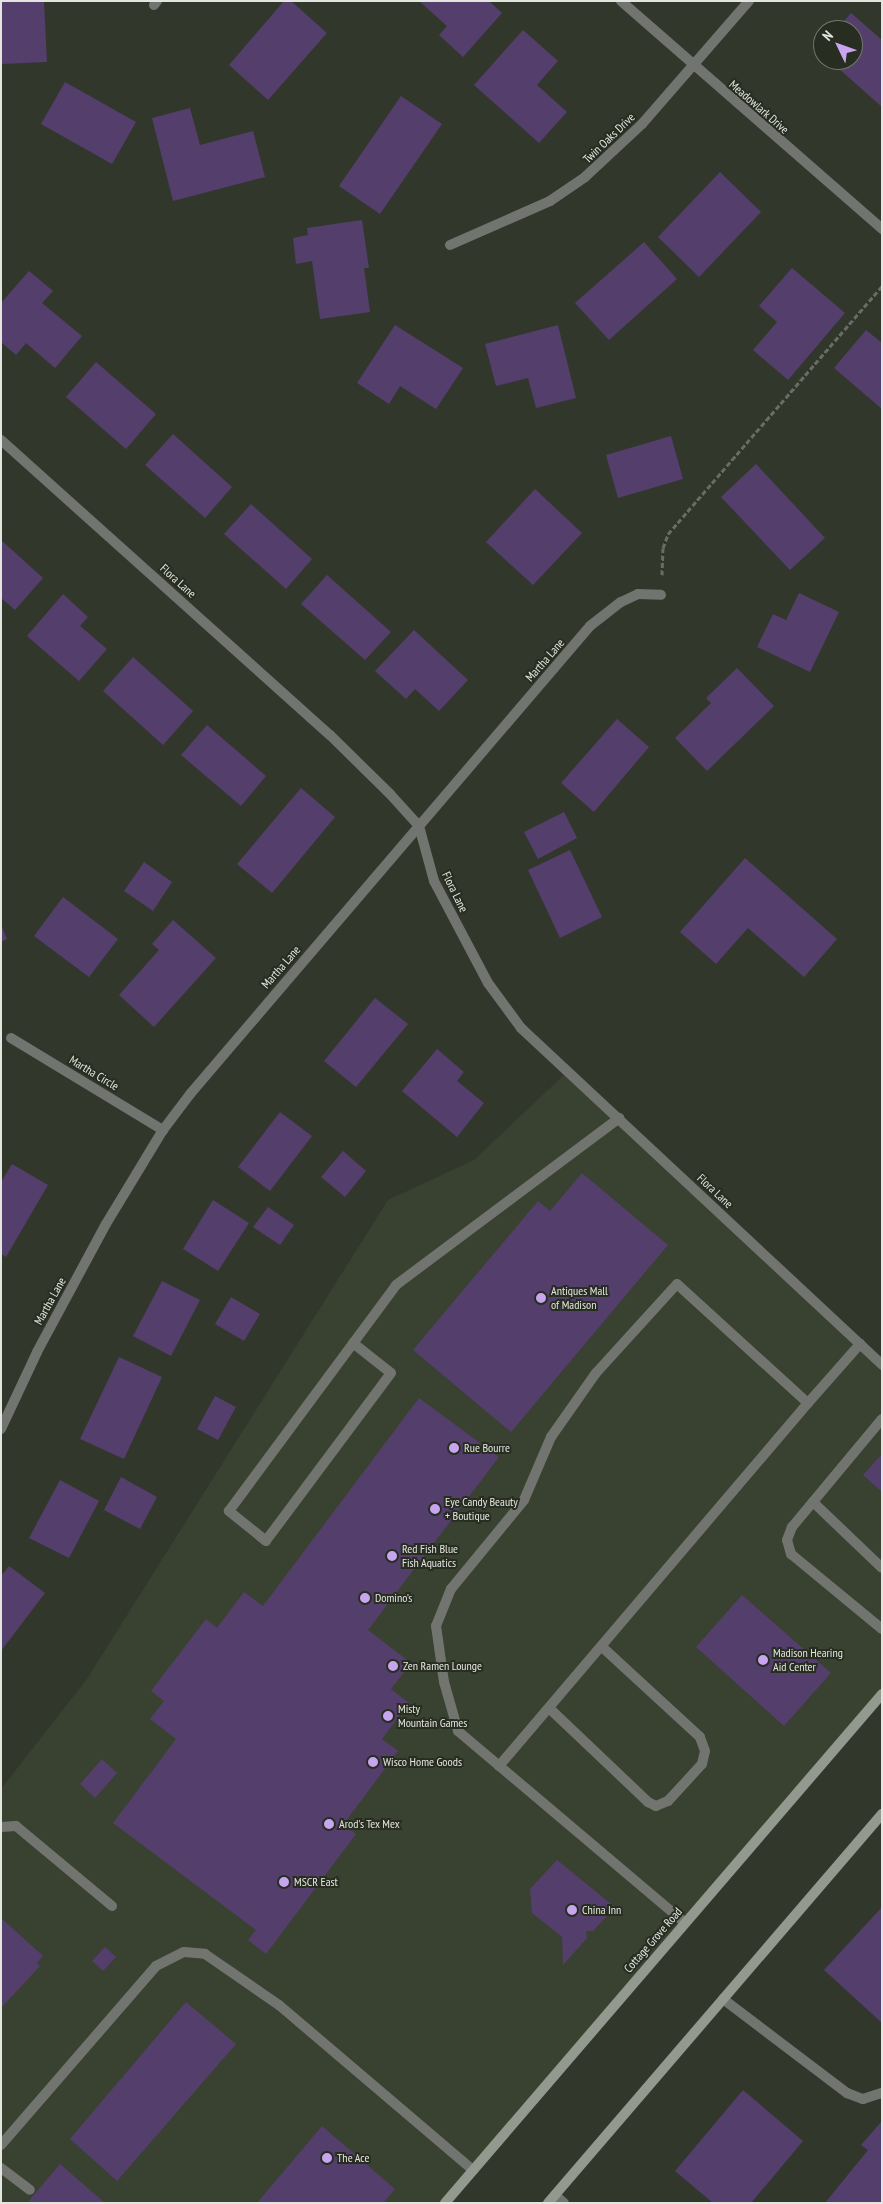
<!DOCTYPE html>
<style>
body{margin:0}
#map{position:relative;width:883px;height:2204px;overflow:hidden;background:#32372c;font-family:"PT Sans Narrow",sans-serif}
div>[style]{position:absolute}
.built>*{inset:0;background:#394230}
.building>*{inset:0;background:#543e6c}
.path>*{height:3px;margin-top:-1.5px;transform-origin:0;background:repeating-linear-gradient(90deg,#686c63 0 5px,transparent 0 7.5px)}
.service>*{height:10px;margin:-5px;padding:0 5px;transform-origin:5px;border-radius:5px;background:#72756f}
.minor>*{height:10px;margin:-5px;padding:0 5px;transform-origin:5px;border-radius:5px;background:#72756f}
.secondary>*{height:10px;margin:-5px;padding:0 5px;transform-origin:5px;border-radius:5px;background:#94998f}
.dots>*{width:14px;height:14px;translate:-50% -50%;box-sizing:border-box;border:2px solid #282d22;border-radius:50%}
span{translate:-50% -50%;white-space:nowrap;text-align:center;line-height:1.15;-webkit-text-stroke:4px #282d22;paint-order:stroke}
.street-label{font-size:12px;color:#e3e6df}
.poi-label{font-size:12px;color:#e3e6df}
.left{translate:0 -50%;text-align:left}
.frame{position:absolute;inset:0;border:2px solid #e3e6df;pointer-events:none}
.north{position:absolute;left:813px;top:20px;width:50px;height:50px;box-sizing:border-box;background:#282d22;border:1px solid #73776e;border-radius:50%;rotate:312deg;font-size:14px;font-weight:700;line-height:20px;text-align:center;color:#e3e6df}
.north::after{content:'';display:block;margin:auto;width:18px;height:22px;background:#c8a6ef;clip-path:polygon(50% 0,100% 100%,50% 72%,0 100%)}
</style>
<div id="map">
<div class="built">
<i style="clip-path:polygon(566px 1073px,882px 1364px,882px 1694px,445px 2203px,1px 2203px,1px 1789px,87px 1679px,388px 1200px,474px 1160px)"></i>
</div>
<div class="building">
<i style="clip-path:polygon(1px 1px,44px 1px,47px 62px,1px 64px)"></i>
<i style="clip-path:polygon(284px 1px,291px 1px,327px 33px,268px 100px,229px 65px)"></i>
<i style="clip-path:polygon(419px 1px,489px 1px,502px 13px,463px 57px,439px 35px,447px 26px)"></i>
<i style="clip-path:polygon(851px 13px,882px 40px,882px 107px,829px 60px,853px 60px,853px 30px,836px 30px)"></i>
<i style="clip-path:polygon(523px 30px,558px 61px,537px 85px,567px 112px,539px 143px,474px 85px)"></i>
<i style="clip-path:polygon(65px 82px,136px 122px,112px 164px,41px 124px)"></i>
<i style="clip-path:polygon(401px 96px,442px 124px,380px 214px,339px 186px)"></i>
<i style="clip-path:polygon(190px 108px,200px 145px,253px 131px,265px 177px,173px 201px,152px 118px)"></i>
<i style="clip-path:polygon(720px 172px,761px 212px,699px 277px,658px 237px)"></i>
<i style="clip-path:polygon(362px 220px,369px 268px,364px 268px,370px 312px,320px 319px,312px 261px,296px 264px,293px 238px,308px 235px,307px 228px)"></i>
<i style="clip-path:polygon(644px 242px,677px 279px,609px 340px,575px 303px)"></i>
<i style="clip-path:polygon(792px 268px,845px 313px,788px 380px,753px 350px,777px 322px,759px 306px)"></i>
<i style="clip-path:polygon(29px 271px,53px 291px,42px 303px,82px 336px,55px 368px,26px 343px,16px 355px,1px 342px,1px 303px)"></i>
<i style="clip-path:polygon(395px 325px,463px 368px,436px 409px,400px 386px,389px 404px,357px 383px)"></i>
<i style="clip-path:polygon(558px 325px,576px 398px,536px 408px,528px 378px,496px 386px,485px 344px)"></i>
<i style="clip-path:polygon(866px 330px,882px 343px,882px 409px,834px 368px)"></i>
<i style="clip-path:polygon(96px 362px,156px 414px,126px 449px,66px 397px)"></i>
<i style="clip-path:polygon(173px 434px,232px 487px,205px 518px,145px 465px)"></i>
<i style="clip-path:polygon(671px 436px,683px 479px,618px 498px,606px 455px)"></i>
<i style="clip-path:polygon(756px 464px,825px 538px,790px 570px,721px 497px)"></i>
<i style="clip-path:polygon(535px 489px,582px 533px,533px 585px,486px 542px)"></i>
<i style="clip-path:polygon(251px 504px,312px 559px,286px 589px,224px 534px)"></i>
<i style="clip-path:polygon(1px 540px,43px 578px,15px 610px,1px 598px)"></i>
<i style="clip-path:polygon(327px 575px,391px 632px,365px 660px,301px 604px)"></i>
<i style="clip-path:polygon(799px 593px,839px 612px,810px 672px,757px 647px,773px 614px,786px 620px)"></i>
<i style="clip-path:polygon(63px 594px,88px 617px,80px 626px,107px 649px,79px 681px,27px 636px)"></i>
<i style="clip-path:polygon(414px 630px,468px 680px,439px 711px,415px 689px,406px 699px,375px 671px)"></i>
<i style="clip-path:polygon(133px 657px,193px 711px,163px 745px,103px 691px)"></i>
<i style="clip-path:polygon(737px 668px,774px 706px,707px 771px,675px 738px,711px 703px,706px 698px)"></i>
<i style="clip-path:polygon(617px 719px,649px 747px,594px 812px,561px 783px)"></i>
<i style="clip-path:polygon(207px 725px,266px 776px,241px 806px,181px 755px)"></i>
<i style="clip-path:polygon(301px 788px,335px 817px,272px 893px,237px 864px)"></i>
<i style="clip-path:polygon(564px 812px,577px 838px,538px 859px,524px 832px)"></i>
<i style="clip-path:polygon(570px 850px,602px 917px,560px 938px,528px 870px)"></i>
<i style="clip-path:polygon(745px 858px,837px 939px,804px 977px,748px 928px,716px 964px,680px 932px)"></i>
<i style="clip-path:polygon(144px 862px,172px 882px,153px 911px,124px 891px)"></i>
<i style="clip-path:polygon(63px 897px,118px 939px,89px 977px,34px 936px)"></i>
<i style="clip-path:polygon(173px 920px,216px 958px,154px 1027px,119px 995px,159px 950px,152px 944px)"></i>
<i style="clip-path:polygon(1px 925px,7px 939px,1px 942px)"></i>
<i style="clip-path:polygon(375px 998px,408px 1024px,356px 1087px,324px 1061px)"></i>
<i style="clip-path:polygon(437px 1049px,464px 1072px,457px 1081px,484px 1103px,457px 1137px,402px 1091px)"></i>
<i style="clip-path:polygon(280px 1112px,312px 1136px,270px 1191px,238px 1167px)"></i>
<i style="clip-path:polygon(343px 1151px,366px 1171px,345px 1197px,321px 1177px)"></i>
<i style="clip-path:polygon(12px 1164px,48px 1185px,6px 1257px,1px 1254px,1px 1182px)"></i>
<i style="clip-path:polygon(582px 1173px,668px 1245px,511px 1432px,413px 1350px,538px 1201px,550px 1211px)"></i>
<i style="clip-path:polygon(213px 1200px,249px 1223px,218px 1271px,183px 1249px)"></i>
<i style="clip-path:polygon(268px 1207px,294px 1225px,280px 1245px,253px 1227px)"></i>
<i style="clip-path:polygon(162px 1281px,200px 1300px,171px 1356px,133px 1336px)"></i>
<i style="clip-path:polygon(231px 1297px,260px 1314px,244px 1341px,215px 1324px)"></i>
<i style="clip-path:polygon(119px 1357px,162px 1377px,124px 1459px,80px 1439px)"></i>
<i style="clip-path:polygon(215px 1396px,236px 1407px,218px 1440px,197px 1429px)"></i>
<i style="clip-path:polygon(419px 1398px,499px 1457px,368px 1630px,411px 1663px,391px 1689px,409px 1703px,382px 1739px,398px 1751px,343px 1825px,356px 1834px,266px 1954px,248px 1940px,256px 1930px,113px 1823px,176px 1739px,150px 1719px,164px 1701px,151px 1691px,206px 1619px,217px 1628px,244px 1592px,263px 1606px)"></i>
<i style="clip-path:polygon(882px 1454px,882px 1492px,863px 1475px)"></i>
<i style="clip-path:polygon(121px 1477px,157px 1497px,140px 1529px,104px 1510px)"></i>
<i style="clip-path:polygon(60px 1480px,99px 1501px,69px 1558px,29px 1538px)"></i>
<i style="clip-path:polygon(9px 1566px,45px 1593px,1px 1651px,1px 1576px)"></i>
<i style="clip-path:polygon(742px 1595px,831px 1673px,784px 1726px,696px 1647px)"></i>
<i style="clip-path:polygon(102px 1759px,117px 1773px,95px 1798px,80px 1784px)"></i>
<i style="clip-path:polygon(557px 1860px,615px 1907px,593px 1931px,586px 1931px,587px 1938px,563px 1965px,562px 1937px,532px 1913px,530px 1889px)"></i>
<i style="clip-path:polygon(882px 1907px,882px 2023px,824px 1970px)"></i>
<i style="clip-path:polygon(1px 1918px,43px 1956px,37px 1963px,40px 1966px,1px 2008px)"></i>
<i style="clip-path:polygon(105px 1947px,116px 1957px,103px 1971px,92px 1961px)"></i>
<i style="clip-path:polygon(186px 2002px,236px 2044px,117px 2181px,70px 2139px)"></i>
<i style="clip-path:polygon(743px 2090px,803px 2141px,751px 2203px,713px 2203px,675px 2171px)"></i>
<i style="clip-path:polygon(882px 2121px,882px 2203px,825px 2203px,868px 2150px,861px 2145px)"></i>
<i style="clip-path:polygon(322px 2126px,395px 2189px,383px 2203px,257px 2203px)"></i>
<i style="clip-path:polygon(60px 2164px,105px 2203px,27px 2203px)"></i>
</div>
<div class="path">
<i style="left:662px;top:575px;width:27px;rotate:-88deg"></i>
<i style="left:663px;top:548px;width:15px;rotate:-70deg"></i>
<i style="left:668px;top:534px;width:328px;rotate:-49.2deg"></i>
</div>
<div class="service">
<i style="left:353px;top:1343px;width:48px;rotate:38.3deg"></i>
<i style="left:391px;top:1373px;width:209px;rotate:126.7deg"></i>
<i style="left:266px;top:1541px;width:48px;rotate:-141deg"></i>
<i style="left:229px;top:1511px;width:281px;rotate:-53.5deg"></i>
<i style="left:396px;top:1285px;width:279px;rotate:-36.8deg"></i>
<i style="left:882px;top:1419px;width:141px;rotate:129.8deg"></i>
<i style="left:792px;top:1527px;width:14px;rotate:111deg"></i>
<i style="left:787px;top:1540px;width:15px;rotate:74deg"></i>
<i style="left:791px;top:1554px;width:118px;rotate:39.5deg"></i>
<i style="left:813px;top:1502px;width:95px;rotate:43.7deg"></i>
<i style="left:549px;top:1708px;width:137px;rotate:43.5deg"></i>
<i style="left:648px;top:1802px;width:9px;rotate:27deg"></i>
<i style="left:656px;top:1806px;width:13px;rotate:-23deg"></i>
<i style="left:668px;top:1801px;width:50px;rotate:-47.4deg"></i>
<i style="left:702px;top:1764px;width:13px;rotate:-77deg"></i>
<i style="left:705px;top:1751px;width:15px;rotate:-110deg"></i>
<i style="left:700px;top:1737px;width:134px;rotate:-137.4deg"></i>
<i style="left:499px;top:1766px;width:477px;rotate:-49.6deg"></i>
<i style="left:1px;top:1827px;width:15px;rotate:-4deg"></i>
<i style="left:16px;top:1826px;width:125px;rotate:39.8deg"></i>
<i style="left:684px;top:1922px;width:296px;rotate:-139.8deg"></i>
<i style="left:458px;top:1731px;width:51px;rotate:-105.9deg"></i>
<i style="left:444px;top:1682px;width:57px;rotate:-98.1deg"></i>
<i style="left:436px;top:1626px;width:40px;rotate:-68deg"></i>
<i style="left:451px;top:1589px;width:115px;rotate:-50.6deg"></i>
<i style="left:524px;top:1500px;width:69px;rotate:-66.8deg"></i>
<i style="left:551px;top:1437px;width:78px;rotate:-54.9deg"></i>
<i style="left:596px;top:1373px;width:120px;rotate:-47.7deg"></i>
<i style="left:677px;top:1284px;width:177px;rotate:42.3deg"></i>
<i style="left:808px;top:1403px;width:79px;rotate:-48.6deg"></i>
<i style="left:1px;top:2145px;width:237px;rotate:-49.1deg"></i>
<i style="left:156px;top:1966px;width:31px;rotate:-27deg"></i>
<i style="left:184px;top:1952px;width:21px;rotate:5deg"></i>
<i style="left:205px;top:1954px;width:90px;rotate:34.6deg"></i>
<i style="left:279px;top:2005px;width:255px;rotate:40.4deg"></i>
<i style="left:1px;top:2168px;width:36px;rotate:37deg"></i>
<i style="left:555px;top:2195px;width:12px;rotate:42deg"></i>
</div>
<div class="minor">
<i style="left:621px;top:1px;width:347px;rotate:41.1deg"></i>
<i style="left:154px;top:5px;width:5px;rotate:-53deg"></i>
<i style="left:450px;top:245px;width:109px;rotate:-23.7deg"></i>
<i style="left:550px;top:201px;width:42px;rotate:-34.4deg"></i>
<i style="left:585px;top:177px;width:78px;rotate:-42.9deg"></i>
<i style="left:642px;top:124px;width:163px;rotate:-49deg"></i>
<i style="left:1px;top:440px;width:442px;rotate:41.9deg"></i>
<i style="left:330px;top:735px;width:84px;rotate:44.5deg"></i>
<i style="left:390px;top:794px;width:43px;rotate:47.8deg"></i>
<i style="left:419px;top:826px;width:57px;rotate:74.7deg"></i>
<i style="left:434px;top:881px;width:115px;rotate:62.1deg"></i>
<i style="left:488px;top:983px;width:56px;rotate:53.7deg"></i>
<i style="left:521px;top:1028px;width:494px;rotate:43deg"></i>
<i style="left:11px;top:1038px;width:178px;rotate:31.2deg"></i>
<i style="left:1px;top:1429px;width:85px;rotate:-64.9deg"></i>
<i style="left:37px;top:1352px;width:145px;rotate:-61.7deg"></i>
<i style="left:106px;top:1224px;width:110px;rotate:-58.8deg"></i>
<i style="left:163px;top:1130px;width:46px;rotate:-52.9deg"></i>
<i style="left:191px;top:1093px;width:614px;rotate:-49.49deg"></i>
<i style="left:590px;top:626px;width:39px;rotate:-38deg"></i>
<i style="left:621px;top:602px;width:19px;rotate:-25deg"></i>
<i style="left:638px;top:594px;width:23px;rotate:2deg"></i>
<i style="left:723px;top:1999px;width:156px;rotate:37.2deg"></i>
<i style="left:847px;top:2093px;width:17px;rotate:21deg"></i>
<i style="left:863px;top:2099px;width:20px;rotate:-18deg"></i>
</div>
<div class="secondary">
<i style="left:445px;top:2203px;width:671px;rotate:-49.35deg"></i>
<i style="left:548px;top:2203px;width:513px;rotate:-49.35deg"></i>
</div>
<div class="dots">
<i style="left:541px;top:1298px;background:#c8a6ef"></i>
<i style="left:454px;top:1448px;background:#c8a6ef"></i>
<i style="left:435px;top:1509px;background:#c8a6ef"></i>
<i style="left:392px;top:1556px;background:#c8a6ef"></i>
<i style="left:365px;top:1598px;background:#c8a6ef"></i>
<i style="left:763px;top:1660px;background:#c8a6ef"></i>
<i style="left:393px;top:1666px;background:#c8a6ef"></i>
<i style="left:388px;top:1716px;background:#c8a6ef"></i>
<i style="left:373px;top:1762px;background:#c8a6ef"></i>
<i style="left:329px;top:1824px;background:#c8a6ef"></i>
<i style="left:284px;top:1882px;background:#c8a6ef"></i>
<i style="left:572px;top:1910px;background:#c8a6ef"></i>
<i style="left:327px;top:2158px;background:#c8a6ef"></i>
</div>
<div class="street-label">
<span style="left:759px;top:107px;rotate:41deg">Meadowlark Drive</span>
<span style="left:609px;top:138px;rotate:-44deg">Twin Oaks Drive</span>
<span style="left:178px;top:581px;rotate:42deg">Flora Lane</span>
<span style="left:545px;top:660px;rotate:-49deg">Martha Lane</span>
<span style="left:455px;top:892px;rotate:64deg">Flora Lane</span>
<span style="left:281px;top:967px;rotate:-49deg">Martha Lane</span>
<span style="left:94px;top:1073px;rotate:31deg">Martha Circle</span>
<span style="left:715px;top:1191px;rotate:43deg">Flora Lane</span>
<span style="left:50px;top:1301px;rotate:-61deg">Martha Lane</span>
<span style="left:653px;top:1940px;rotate:-49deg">Cottage Grove Road</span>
</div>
<div class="poi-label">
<span class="left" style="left:551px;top:1298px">Antiques Mall<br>of Madison</span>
<span class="left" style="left:464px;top:1448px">Rue Bourre</span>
<span class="left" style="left:445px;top:1509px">Eye Candy Beauty<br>+ Boutique</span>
<span class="left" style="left:402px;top:1556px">Red Fish Blue<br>Fish Aquatics</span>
<span class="left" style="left:375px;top:1598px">Domino's</span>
<span class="left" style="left:773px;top:1660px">Madison Hearing<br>Aid Center</span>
<span class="left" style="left:403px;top:1666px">Zen Ramen Lounge</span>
<span class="left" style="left:398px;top:1716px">Misty<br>Mountain Games</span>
<span class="left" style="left:383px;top:1762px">Wisco Home Goods</span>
<span class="left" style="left:339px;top:1824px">Arod's Tex Mex</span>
<span class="left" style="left:294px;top:1882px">MSCR East</span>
<span class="left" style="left:582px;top:1910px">China Inn</span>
<span class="left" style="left:337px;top:2158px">The Ace</span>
</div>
<div class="frame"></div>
<div class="north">N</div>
</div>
